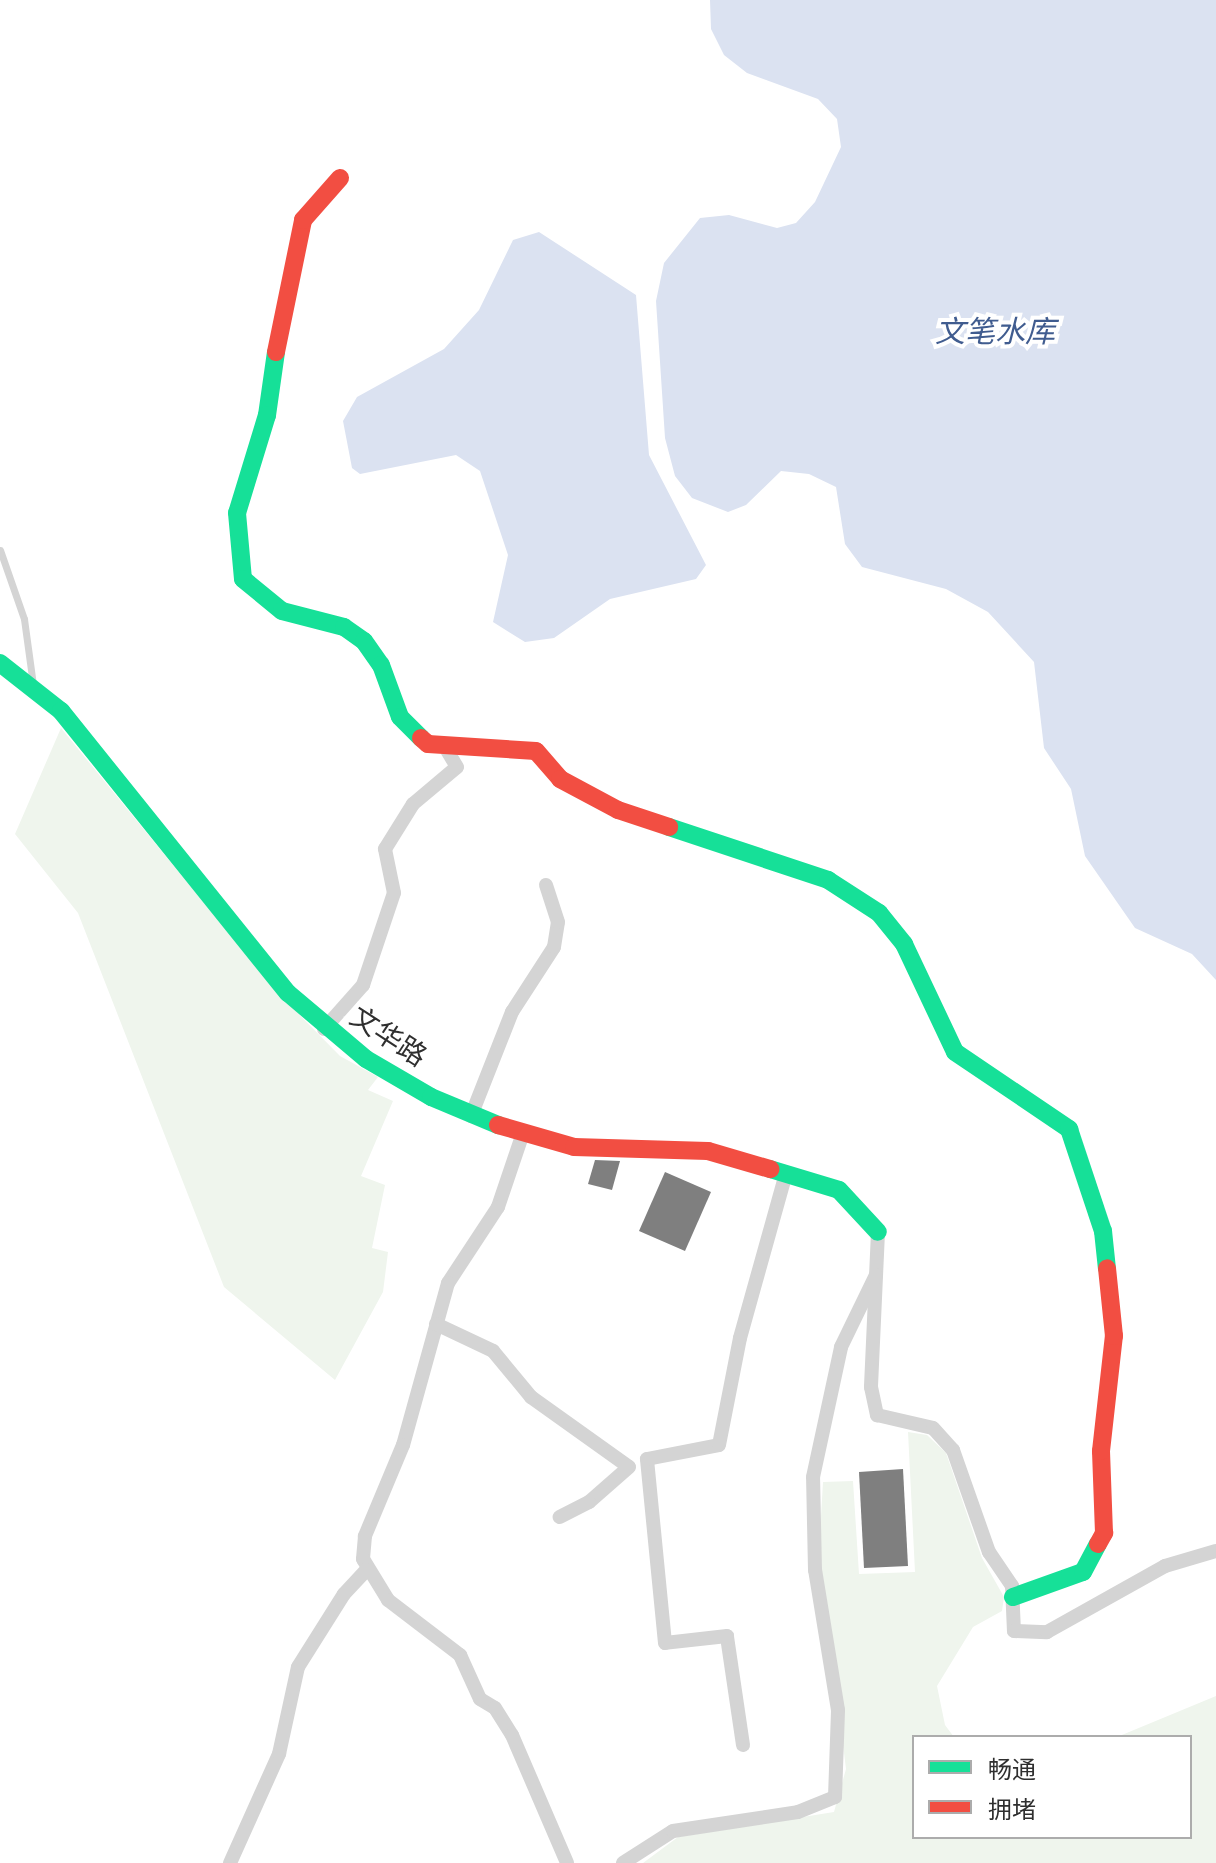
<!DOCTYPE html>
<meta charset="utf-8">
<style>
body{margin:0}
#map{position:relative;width:1216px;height:1863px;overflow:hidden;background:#fff;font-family:Roboto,"Noto Sans SC",sans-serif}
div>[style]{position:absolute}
.green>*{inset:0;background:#eff5ed}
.water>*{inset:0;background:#dbe2f1}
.building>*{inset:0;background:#7f7f7f}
.lane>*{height:7px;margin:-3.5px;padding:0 3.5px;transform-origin:3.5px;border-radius:3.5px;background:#d4d4d4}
.street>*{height:14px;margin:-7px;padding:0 7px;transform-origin:7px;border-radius:7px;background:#d4d4d4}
.fast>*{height:18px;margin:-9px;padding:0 9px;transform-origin:9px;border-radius:9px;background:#16e098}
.jam>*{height:18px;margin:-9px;padding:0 9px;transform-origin:9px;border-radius:9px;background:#f24e42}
span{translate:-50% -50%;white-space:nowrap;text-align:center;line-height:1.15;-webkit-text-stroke:8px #fff;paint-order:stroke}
.street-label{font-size:28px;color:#2f2f2f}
.water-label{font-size:30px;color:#405c8f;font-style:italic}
.legend{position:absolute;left:912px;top:1735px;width:280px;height:104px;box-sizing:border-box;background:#fff;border:2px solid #acacac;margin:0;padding:10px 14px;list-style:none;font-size:24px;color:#2f2f2f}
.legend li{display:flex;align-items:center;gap:16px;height:40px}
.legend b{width:40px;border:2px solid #acacac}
</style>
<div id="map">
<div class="green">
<i style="clip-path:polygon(61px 728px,276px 991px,340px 1056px,378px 1077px,368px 1090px,393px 1101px,361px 1176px,385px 1185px,372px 1248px,388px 1252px,383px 1292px,335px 1380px,224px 1287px,78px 913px,15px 834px)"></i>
<i style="clip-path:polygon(908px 1432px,927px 1435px,946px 1453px,982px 1558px,1004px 1597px,1002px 1611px,973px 1627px,937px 1686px,945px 1725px,954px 1737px,914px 1737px,914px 1837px,1190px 1837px,1190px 1737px,1117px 1737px,1216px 1696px,1216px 1863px,643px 1863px,678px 1837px,834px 1812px,846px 1769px,819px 1551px,823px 1482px,853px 1481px,859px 1574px,915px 1572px)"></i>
</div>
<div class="water">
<i style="clip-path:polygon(710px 0,1216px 0,1216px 980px,1192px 954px,1135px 928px,1085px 856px,1071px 789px,1044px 748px,1034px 662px,988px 612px,946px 589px,862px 567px,845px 544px,836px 487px,809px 474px,781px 471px,746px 505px,728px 512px,692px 498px,675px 476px,665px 438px,656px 301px,664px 263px,700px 218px,729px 215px,777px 228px,796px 223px,815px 202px,841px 147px,837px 119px,818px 99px,747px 73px,724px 55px,711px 29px)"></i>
<i style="clip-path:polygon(539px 232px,636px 295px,649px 455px,706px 565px,696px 579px,610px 599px,554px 638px,525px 642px,493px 622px,508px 555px,480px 471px,456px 455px,360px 474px,352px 468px,343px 421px,357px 397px,444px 349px,479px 310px,513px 240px)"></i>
</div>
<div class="building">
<i style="clip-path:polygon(595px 1160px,620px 1161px,612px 1190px,588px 1184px)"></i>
<i style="clip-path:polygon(665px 1172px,711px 1192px,685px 1251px,639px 1231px)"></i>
<i style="clip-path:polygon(903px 1469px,908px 1566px,864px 1568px,859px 1472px)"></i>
</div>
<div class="lane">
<i style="left:0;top:550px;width:73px;rotate:70.8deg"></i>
<i style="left:24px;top:619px;width:67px;rotate:82.2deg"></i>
</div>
<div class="street">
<i style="left:324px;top:1029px;width:59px;rotate:-48.4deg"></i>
<i style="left:363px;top:985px;width:97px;rotate:-71.4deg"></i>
<i style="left:394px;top:893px;width:45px;rotate:-101.6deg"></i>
<i style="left:385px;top:849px;width:53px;rotate:-58.1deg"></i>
<i style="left:413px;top:804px;width:57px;rotate:-40.1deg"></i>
<i style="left:457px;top:767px;width:21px;rotate:-121deg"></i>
<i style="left:471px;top:1116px;width:112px;rotate:-68.5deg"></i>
<i style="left:512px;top:1012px;width:77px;rotate:-57.1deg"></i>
<i style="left:554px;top:947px;width:25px;rotate:-81deg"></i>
<i style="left:558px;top:922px;width:39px;rotate:-108deg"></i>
<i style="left:522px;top:1136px;width:75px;rotate:108.7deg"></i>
<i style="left:498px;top:1207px;width:91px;rotate:123.3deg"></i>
<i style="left:448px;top:1283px;width:168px;rotate:105.5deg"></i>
<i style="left:403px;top:1445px;width:99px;rotate:112.7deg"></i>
<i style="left:365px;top:1536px;width:23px;rotate:95deg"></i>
<i style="left:363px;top:1559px;width:48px;rotate:58.6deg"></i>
<i style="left:388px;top:1600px;width:91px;rotate:37.4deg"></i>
<i style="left:460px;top:1655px;width:48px;rotate:65.6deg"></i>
<i style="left:480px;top:1699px;width:17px;rotate:31deg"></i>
<i style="left:495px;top:1708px;width:32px;rotate:58deg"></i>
<i style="left:512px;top:1735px;width:139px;rotate:66.7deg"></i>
<i style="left:878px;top:1232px;width:155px;rotate:92.6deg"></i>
<i style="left:871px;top:1387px;width:29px;rotate:78deg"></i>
<i style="left:877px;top:1415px;width:57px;rotate:13.1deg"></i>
<i style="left:933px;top:1428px;width:30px;rotate:48deg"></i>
<i style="left:953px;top:1450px;width:108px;rotate:70.6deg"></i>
<i style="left:989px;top:1552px;width:41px;rotate:55.9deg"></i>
<i style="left:1012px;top:1586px;width:45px;rotate:87.5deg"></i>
<i style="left:1014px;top:1631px;width:33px;rotate:2deg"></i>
<i style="left:1047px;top:1632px;width:135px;rotate:-29.2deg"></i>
<i style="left:1165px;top:1566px;width:53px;rotate:-16.4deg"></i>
<i style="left:436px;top:1324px;width:63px;rotate:25.3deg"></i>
<i style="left:493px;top:1351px;width:60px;rotate:50.4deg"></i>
<i style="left:531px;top:1397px;width:120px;rotate:35.5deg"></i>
<i style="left:629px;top:1467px;width:53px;rotate:138.8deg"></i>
<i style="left:589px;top:1502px;width:33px;rotate:153deg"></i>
<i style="left:743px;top:1745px;width:110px;rotate:-98.4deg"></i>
<i style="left:727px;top:1636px;width:62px;rotate:173.6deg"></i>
<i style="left:665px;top:1643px;width:185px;rotate:-95.6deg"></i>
<i style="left:647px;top:1459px;width:73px;rotate:-11deg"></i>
<i style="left:719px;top:1445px;width:109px;rotate:-78.9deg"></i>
<i style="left:740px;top:1338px;width:171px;rotate:-74.4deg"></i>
<i style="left:230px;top:1863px;width:120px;rotate:-65.8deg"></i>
<i style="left:279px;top:1754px;width:89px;rotate:-77.7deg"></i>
<i style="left:298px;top:1667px;width:86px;rotate:-57.8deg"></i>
<i style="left:344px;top:1594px;width:33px;rotate:-47deg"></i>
<i style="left:623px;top:1863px;width:59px;rotate:-32.6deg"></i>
<i style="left:673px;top:1831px;width:126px;rotate:-8.6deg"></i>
<i style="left:798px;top:1812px;width:40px;rotate:-22deg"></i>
<i style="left:835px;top:1797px;width:87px;rotate:-88deg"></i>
<i style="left:838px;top:1710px;width:142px;rotate:-99.3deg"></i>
<i style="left:815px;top:1570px;width:93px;rotate:-91.2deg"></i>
<i style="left:813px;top:1477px;width:133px;rotate:-77.8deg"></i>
<i style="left:841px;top:1347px;width:80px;rotate:-64.1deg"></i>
</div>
<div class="fast">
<i style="left:276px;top:352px;width:64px;rotate:98.1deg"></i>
<i style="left:267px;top:415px;width:102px;rotate:107deg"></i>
<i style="left:237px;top:513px;width:66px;rotate:84.8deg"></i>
<i style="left:243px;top:579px;width:50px;rotate:39.4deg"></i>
<i style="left:282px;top:611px;width:64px;rotate:14.5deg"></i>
<i style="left:344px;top:627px;width:24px;rotate:35deg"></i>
<i style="left:364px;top:641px;width:29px;rotate:55deg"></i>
<i style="left:381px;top:665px;width:55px;rotate:69.9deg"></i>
<i style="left:400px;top:717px;width:30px;rotate:45deg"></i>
<i style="left:0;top:663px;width:78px;rotate:38.2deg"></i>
<i style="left:61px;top:711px;width:362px;rotate:51.2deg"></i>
<i style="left:288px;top:993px;width:102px;rotate:40.2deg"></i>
<i style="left:366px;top:1059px;width:75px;rotate:30.3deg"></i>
<i style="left:431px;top:1097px;width:73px;rotate:22.7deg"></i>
<i style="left:669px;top:827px;width:168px;rotate:18.4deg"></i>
<i style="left:828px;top:880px;width:61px;rotate:32.9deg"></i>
<i style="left:879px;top:913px;width:40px;rotate:51deg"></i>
<i style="left:904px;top:944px;width:119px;rotate:64.7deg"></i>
<i style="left:955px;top:1052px;width:138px;rotate:34deg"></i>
<i style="left:1069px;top:1129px;width:108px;rotate:71.6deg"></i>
<i style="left:1103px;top:1231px;width:37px;rotate:84deg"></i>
<i style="left:770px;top:1169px;width:72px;rotate:16.9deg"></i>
<i style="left:839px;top:1190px;width:57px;rotate:47.1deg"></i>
<i style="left:1013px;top:1597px;width:74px;rotate:-19.7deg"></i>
<i style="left:1083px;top:1572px;width:32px;rotate:-62deg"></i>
</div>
<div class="jam">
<i style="left:276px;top:352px;width:135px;rotate:-78.4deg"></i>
<i style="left:303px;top:220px;width:56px;rotate:-48.6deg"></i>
<i style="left:421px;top:738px;width:9px;rotate:41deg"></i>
<i style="left:428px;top:744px;width:108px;rotate:3.7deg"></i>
<i style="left:536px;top:751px;width:37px;rotate:49deg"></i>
<i style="left:560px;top:779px;width:66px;rotate:28.1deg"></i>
<i style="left:618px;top:810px;width:54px;rotate:18.4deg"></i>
<i style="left:498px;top:1125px;width:79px;rotate:16.1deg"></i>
<i style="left:574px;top:1147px;width:134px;rotate:1.7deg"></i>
<i style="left:708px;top:1151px;width:65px;rotate:16.2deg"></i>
<i style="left:1098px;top:1544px;width:13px;rotate:-61deg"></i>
<i style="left:1104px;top:1533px;width:82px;rotate:-92.1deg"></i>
<i style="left:1101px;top:1451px;width:116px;rotate:-83.6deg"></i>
<i style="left:1114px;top:1336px;width:68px;rotate:-95.9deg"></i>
</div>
<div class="street-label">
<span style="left:388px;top:1037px;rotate:33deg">文华路</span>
</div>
<div class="water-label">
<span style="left:995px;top:332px">文笔水库</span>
</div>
<ul class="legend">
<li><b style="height:10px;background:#16e098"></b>畅通</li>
<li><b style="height:10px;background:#f24e42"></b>拥堵</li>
</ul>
</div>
